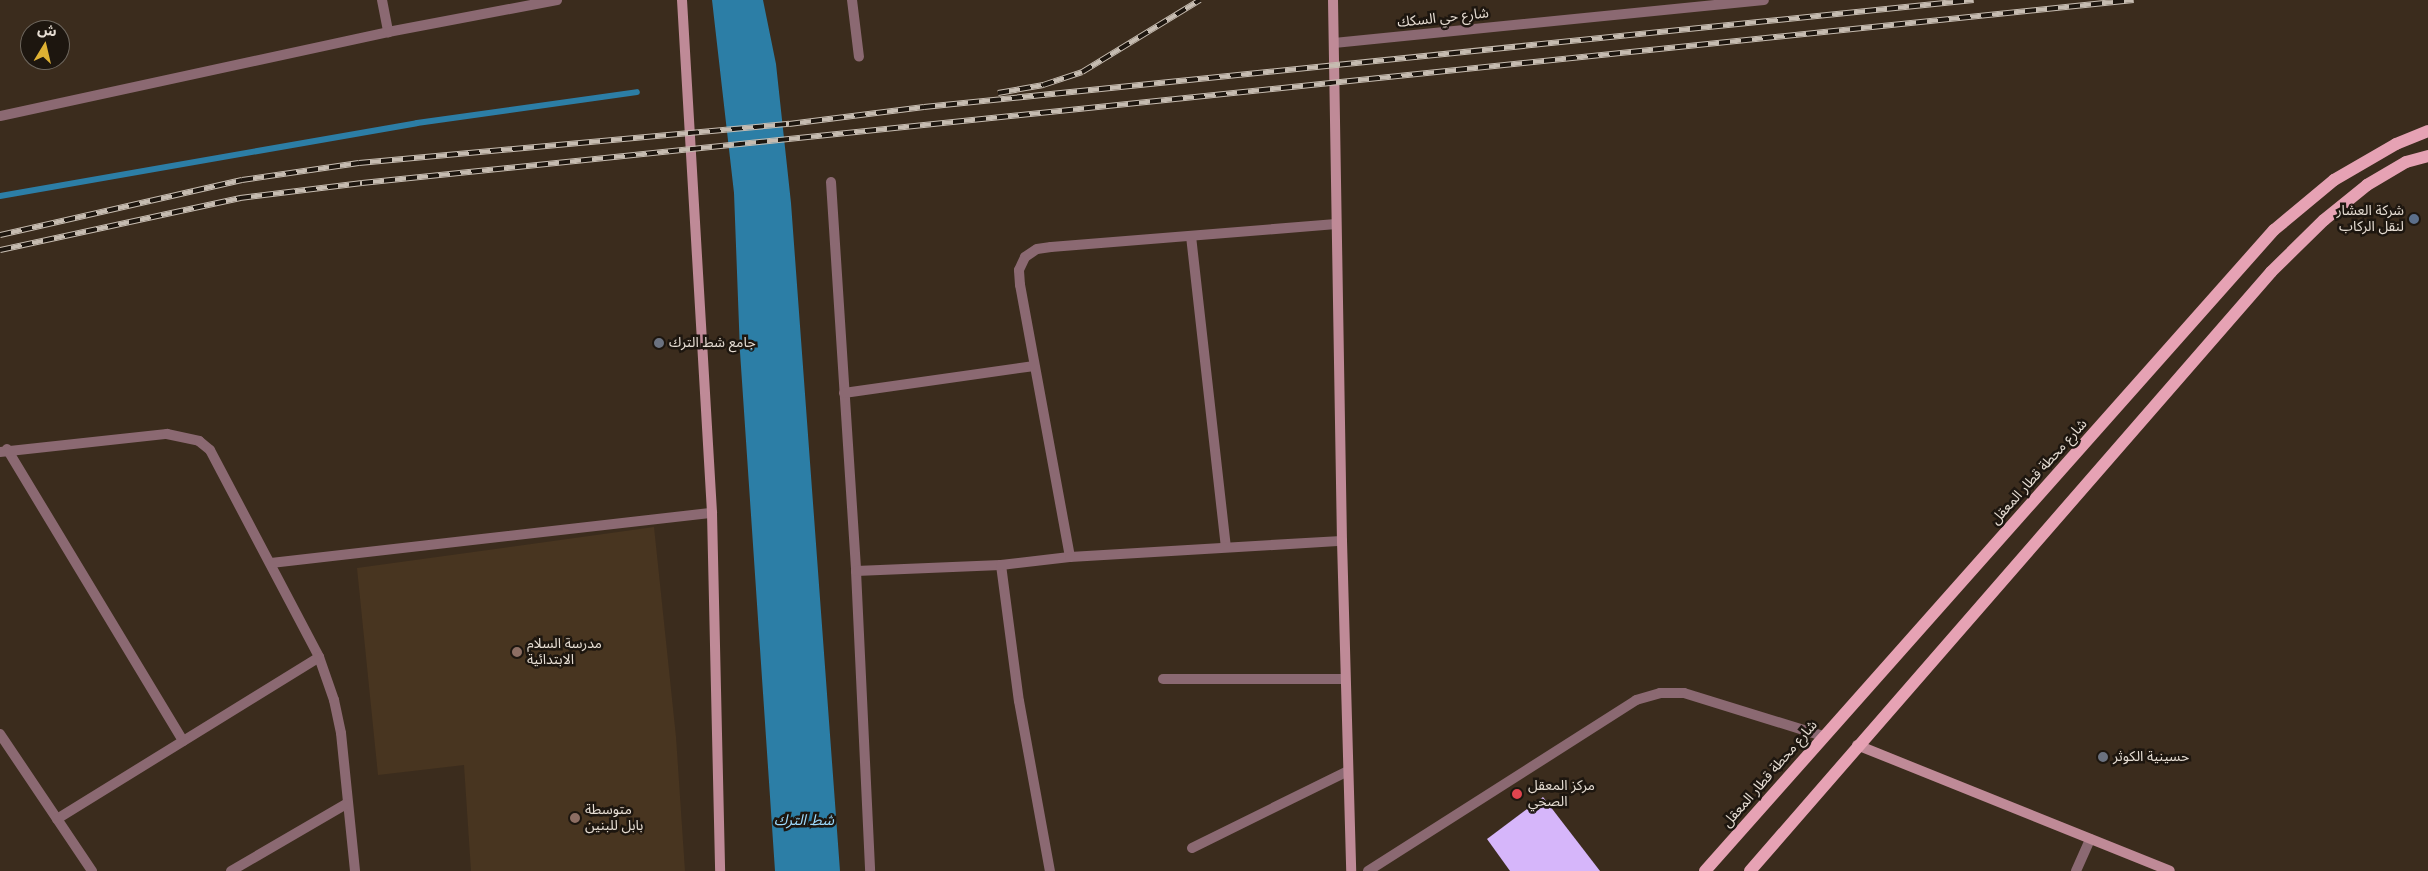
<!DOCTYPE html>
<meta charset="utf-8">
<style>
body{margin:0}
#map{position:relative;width:2428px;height:871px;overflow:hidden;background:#3b2c1d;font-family:Georgia,"Noto Sans Arabic",serif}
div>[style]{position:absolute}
.built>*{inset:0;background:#483520}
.water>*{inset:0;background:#2c7ea6}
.stream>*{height:6px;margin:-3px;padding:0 3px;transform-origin:3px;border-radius:3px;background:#2c7ea6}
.building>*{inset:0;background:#d6b6fa}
.street>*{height:10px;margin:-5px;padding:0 5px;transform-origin:5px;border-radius:5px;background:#8b6972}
.secondary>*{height:10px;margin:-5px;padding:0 5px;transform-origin:5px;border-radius:5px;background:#bf8a97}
.primary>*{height:12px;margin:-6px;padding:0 6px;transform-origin:6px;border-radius:6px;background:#e6a2b4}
.rail>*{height:5.5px;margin-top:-2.75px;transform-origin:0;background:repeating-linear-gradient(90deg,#1d160f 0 11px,#c6bcb1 0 22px);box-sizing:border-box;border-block:1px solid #c6bcb1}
.dots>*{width:14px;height:14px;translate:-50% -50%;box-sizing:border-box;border:2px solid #1d160f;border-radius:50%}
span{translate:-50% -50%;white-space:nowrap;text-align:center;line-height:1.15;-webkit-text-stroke:5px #1d160f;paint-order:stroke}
.street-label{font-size:14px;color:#e6ddd3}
.poi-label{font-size:14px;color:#e6ddd3}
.right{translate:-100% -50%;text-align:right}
.left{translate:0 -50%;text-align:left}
.water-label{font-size:15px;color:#9dd9fb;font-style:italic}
.north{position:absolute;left:20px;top:20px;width:50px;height:50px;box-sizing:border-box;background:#1d160f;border:1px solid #6d665d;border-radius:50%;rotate:9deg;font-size:14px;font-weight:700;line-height:20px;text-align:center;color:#e6ddd3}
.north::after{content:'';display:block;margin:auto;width:18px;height:22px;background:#deb133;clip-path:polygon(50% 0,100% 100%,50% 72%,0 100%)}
</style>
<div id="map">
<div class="built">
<i style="clip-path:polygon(654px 527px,676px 737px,685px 871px,471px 871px,464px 765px,378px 775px,357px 568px)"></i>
</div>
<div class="water">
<i style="clip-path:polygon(712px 0,763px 0,776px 64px,791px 203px,840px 871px,775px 871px,740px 352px,734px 193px)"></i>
</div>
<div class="stream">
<i style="left:0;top:196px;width:423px;rotate:-9.9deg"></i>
<i style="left:417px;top:123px;width:222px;rotate:-8deg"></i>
</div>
<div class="building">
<i style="clip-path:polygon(1543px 797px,1600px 871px,1510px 871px,1487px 839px)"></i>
</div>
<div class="street">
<i style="left:382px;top:0;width:33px;rotate:79deg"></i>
<i style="left:852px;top:0;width:57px;rotate:83deg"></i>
<i style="left:1334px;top:43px;width:432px;rotate:-5.7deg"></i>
<i style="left:0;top:116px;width:397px;rotate:-12.2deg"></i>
<i style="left:388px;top:32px;width:172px;rotate:-10.7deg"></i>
<i style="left:831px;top:182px;width:390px;rotate:86.3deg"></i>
<i style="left:856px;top:571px;width:300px;rotate:87.3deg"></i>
<i style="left:1191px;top:236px;width:313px;rotate:83.6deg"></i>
<i style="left:844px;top:393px;width:192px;rotate:-8.1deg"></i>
<i style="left:7px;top:449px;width:341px;rotate:58.9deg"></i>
<i style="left:0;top:452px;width:168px;rotate:-6.2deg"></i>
<i style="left:167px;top:434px;width:33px;rotate:12deg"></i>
<i style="left:199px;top:441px;width:14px;rotate:39deg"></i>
<i style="left:210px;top:450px;width:234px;rotate:62.2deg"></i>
<i style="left:319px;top:657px;width:46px;rotate:70.8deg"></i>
<i style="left:334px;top:700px;width:34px;rotate:78deg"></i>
<i style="left:341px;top:733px;width:139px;rotate:84.2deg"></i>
<i style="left:1070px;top:557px;width:277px;rotate:-100.4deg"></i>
<i style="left:1020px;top:285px;width:15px;rotate:-94deg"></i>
<i style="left:1019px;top:270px;width:14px;rotate:-65deg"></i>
<i style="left:1025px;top:257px;width:14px;rotate:-34deg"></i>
<i style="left:1037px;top:249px;width:14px;rotate:-8deg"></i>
<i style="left:1051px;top:247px;width:286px;rotate:-4.6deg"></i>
<i style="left:271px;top:563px;width:444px;rotate:-6.5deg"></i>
<i style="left:1001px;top:565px;width:137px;rotate:82.5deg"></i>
<i style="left:1019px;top:701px;width:173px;rotate:79.7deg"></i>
<i style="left:856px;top:571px;width:145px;rotate:-2.4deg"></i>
<i style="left:1001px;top:565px;width:69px;rotate:-6.6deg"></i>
<i style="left:1070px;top:557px;width:272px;rotate:-3.4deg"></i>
<i style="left:1163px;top:679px;width:182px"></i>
<i style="left:0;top:734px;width:165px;rotate:56.1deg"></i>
<i style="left:57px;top:819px;width:308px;rotate:-31.7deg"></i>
<i style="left:1192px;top:848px;width:174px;rotate:-26.3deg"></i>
<i style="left:231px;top:871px;width:133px;rotate:-30.2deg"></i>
<i style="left:1368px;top:871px;width:318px;rotate:-32.5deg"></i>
<i style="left:1636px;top:700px;width:25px;rotate:-16deg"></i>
<i style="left:1660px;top:693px;width:24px"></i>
<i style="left:1684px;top:693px;width:145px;rotate:17.2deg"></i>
<i style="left:2076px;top:871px;width:35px;rotate:-66deg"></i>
</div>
<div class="secondary">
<i style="left:682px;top:0;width:514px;rotate:86.65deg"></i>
<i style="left:712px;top:513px;width:358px;rotate:88.7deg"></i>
<i style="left:1333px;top:0;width:541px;rotate:89.05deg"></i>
<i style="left:1342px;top:541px;width:330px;rotate:88.4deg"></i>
<i style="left:1857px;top:745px;width:337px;rotate:21.9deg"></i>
</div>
<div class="primary">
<i style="left:1705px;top:871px;width:857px;rotate:-48.41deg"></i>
<i style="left:2274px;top:230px;width:78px;rotate:-39.8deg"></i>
<i style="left:2334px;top:180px;width:72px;rotate:-30.1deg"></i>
<i style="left:2396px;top:144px;width:35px;rotate:-22deg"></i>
<i style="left:1750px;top:871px;width:794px;rotate:-48.98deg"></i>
<i style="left:2271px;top:272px;width:74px;rotate:-44.5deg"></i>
<i style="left:2324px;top:220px;width:55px;rotate:-39.1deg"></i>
<i style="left:2367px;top:185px;width:45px;rotate:-30.5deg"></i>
<i style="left:2406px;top:162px;width:23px;rotate:-15deg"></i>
</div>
<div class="rail">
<i style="left:998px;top:93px;width:46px;rotate:-10.1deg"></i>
<i style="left:1043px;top:85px;width:41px;rotate:-18.4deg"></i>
<i style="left:1082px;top:72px;width:138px;rotate:-31.4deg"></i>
<i style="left:0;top:235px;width:248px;rotate:-12.8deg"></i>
<i style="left:242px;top:180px;width:118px;rotate:-8.3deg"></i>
<i style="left:359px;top:163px;width:432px;rotate:-5.2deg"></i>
<i style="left:789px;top:124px;width:136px;rotate:-7.2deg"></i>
<i style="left:924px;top:107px;width:1055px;rotate:-5.82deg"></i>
<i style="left:0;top:250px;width:246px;rotate:-12.2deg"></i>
<i style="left:240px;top:198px;width:123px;rotate:-7deg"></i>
<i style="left:362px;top:183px;width:1781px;rotate:-5.9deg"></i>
</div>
<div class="dots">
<i style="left:2414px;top:219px;background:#5c6f8a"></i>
<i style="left:659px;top:343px;background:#6b7280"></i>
<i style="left:517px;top:652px;background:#8d6e63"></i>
<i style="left:2103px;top:757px;background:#6b7280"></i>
<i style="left:1517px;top:794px;background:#e0444e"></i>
<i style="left:575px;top:818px;background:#8d6e63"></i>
</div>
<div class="street-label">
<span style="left:1443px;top:18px;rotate:-6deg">شارع حي السكك</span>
<span style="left:2039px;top:472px;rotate:-48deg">شارع محطة قطار المعقل</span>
<span style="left:1770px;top:774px;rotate:-49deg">شارع محطة قطار المعقل</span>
</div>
<div class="poi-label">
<span class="right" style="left:2404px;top:219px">شركة العشار<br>لنقل الركاب</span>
<span class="left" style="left:669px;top:343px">جامع شط الترك</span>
<span class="left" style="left:527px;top:652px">مدرسة السلام<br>الابتدائية</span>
<span class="left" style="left:2113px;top:757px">حسينية الكوثر</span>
<span class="left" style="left:1528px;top:794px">مركز المعقل<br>الصحي</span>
<span class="left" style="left:585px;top:818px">متوسطة<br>بابل للبنين</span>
</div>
<div class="water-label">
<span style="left:804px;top:821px">شط الترك</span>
</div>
<div class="north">ش</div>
</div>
